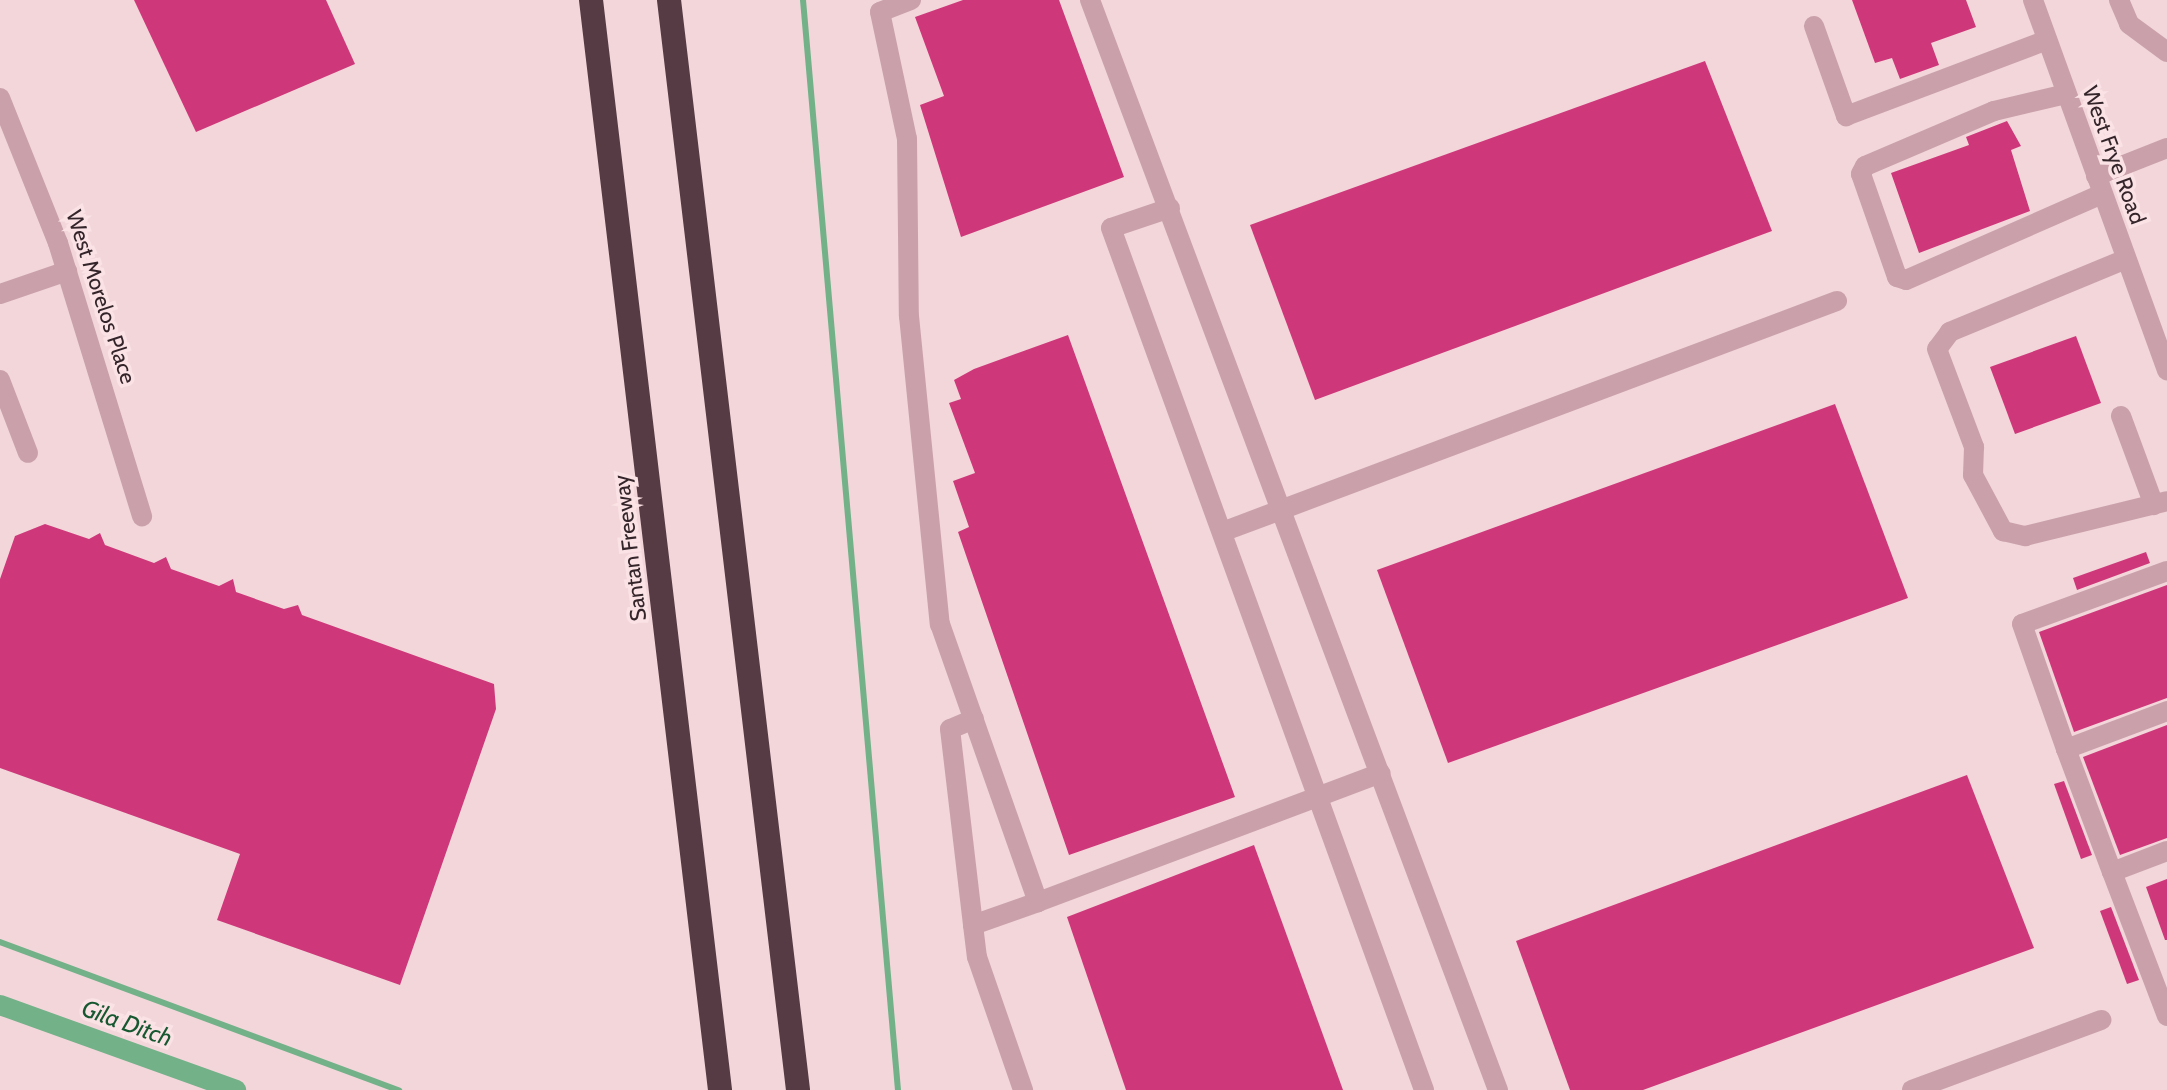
<!DOCTYPE html>
<style>
body{margin:0}
#map{position:relative;width:2167px;height:1090px;overflow:hidden;background:#f2d6da;font-family:Cabin,sans-serif}
div>[style]{position:absolute}
.stream>*{height:6px;margin:-3px;padding:0 3px;transform-origin:3px;border-radius:3px;background:#73b189}
.canal>*{height:20px;margin:-10px;padding:0 10px;transform-origin:10px;border-radius:10px;background:#73b189}
.building>*{inset:0;background:#ce387a}
.minor>*{height:20px;margin:-10px;padding:0 10px;transform-origin:10px;border-radius:10px;background:#caa1ab}
.highway>*{height:24px;margin:-12px;padding:0 12px;transform-origin:12px;border-radius:12px;background:#563b45}
span{translate:-50% -50%;white-space:nowrap;text-align:center;line-height:1.15;-webkit-text-stroke:7px #fae2e5;paint-order:stroke}
.street-label{font-size:22px;color:#34252a}
.water-label{font-size:24px;color:#185831;font-style:italic}
</style>
<div id="map">
<div class="stream">
<i style="left:803px;top:0;width:1094px;rotate:85.02deg"></i>
<i style="left:0;top:942px;width:426px;rotate:20.4deg"></i>
</div>
<div class="canal">
<i style="left:0;top:1005px;width:251px;rotate:19.8deg"></i>
</div>
<div class="building">
<i style="clip-path:polygon(134px 0,326px 0,355px 64px,196px 132px)"></i>
<i style="clip-path:polygon(963px 0,1059px 0,1124px 177px,961px 237px,920px 105px,944px 96px,915px 17px)"></i>
<i style="clip-path:polygon(1852px 0,1966px 0,1976px 27px,1931px 43px,1939px 65px,1900px 79px,1892px 58px,1875px 63px)"></i>
<i style="clip-path:polygon(1705px 61px,1772px 231px,1315px 400px,1250px 225px)"></i>
<i style="clip-path:polygon(2007px 121px,2021px 146px,2011px 150px,2030px 211px,1919px 253px,1891px 173px,1969px 145px,1966px 137px)"></i>
<i style="clip-path:polygon(1068px 335px,1235px 797px,1069px 855px,958px 532px,969px 527px,953px 481px,975px 473px,949px 403px,961px 399px,954px 380px,974px 369px)"></i>
<i style="clip-path:polygon(2076px 336px,2101px 403px,2015px 434px,1990px 367px)"></i>
<i style="clip-path:polygon(1835px 404px,1908px 598px,1448px 763px,1377px 570px)"></i>
<i style="clip-path:polygon(45px 524px,89px 539px,100px 533px,105px 545px,154px 563px,166px 557px,171px 569px,219px 586px,233px 579px,236px 592px,284px 609px,298px 605px,302px 615px,494px 684px,496px 709px,400px 985px,217px 920px,240px 854px,0 768px,0 579px,15px 536px)"></i>
<i style="clip-path:polygon(2146px 552px,2150px 563px,2077px 590px,2073px 578px)"></i>
<i style="clip-path:polygon(2167px 585px,2167px 698px,2074px 732px,2039px 632px)"></i>
<i style="clip-path:polygon(2167px 725px,2167px 838px,2120px 855px,2083px 757px)"></i>
<i style="clip-path:polygon(1967px 775px,2034px 948px,1643px 1090px,1570px 1090px,1516px 941px)"></i>
<i style="clip-path:polygon(2064px 781px,2092px 855px,2081px 859px,2054px 784px)"></i>
<i style="clip-path:polygon(1254px 845px,1343px 1090px,1126px 1090px,1067px 917px)"></i>
<i style="clip-path:polygon(2167px 879px,2167px 940px,2165px 940px,2146px 887px)"></i>
<i style="clip-path:polygon(2111px 907px,2139px 980px,2127px 984px,2100px 911px)"></i>
</div>
<div class="minor">
<i style="left:911px;top:0;width:33px;rotate:159deg"></i>
<i style="left:880px;top:12px;width:130px;rotate:78deg"></i>
<i style="left:907px;top:139px;width:177px;rotate:89.4deg"></i>
<i style="left:909px;top:316px;width:310px;rotate:84.3deg"></i>
<i style="left:940px;top:624px;width:295px;rotate:70.6deg"></i>
<i style="left:1038px;top:902px;width:366px;rotate:-20.6deg"></i>
<i style="left:1090px;top:0;width:1164px;rotate:69.48deg"></i>
<i style="left:2033px;top:0;width:394px;rotate:70.1deg"></i>
<i style="left:2119px;top:0;width:26px;rotate:67deg"></i>
<i style="left:2129px;top:24px;width:47px;rotate:36.4deg"></i>
<i style="left:1814px;top:26px;width:96px;rotate:70.4deg"></i>
<i style="left:1846px;top:116px;width:215px;rotate:-20.7deg"></i>
<i style="left:2066px;top:94px;width:74px;rotate:166.7deg"></i>
<i style="left:1994px;top:111px;width:140px;rotate:156.9deg"></i>
<i style="left:1865px;top:166px;width:9px;rotate:117deg"></i>
<i style="left:1861px;top:174px;width:109px;rotate:70.7deg"></i>
<i style="left:1897px;top:277px;width:9px;rotate:18deg"></i>
<i style="left:1906px;top:280px;width:214px;rotate:-23.7deg"></i>
<i style="left:0;top:98px;width:156px;rotate:68.2deg"></i>
<i style="left:58px;top:243px;width:286px;rotate:72.9deg"></i>
<i style="left:2096px;top:176px;width:76px;rotate:-21.5deg"></i>
<i style="left:1170px;top:208px;width:62px;rotate:161.3deg"></i>
<i style="left:1111px;top:228px;width:917px;rotate:70.04deg"></i>
<i style="left:2126px;top:259px;width:191px;rotate:157.5deg"></i>
<i style="left:1950px;top:332px;width:21px;rotate:127deg"></i>
<i style="left:1937px;top:349px;width:105px;rotate:69.3deg"></i>
<i style="left:1974px;top:447px;width:28px;rotate:92deg"></i>
<i style="left:1973px;top:475px;width:64px;rotate:61.8deg"></i>
<i style="left:2003px;top:531px;width:23px;rotate:13deg"></i>
<i style="left:2025px;top:536px;width:146px;rotate:-13.8deg"></i>
<i style="left:0;top:294px;width:71px;rotate:-18.9deg"></i>
<i style="left:0;top:380px;width:78px;rotate:69deg"></i>
<i style="left:2121px;top:416px;width:95px;rotate:69.7deg"></i>
<i style="left:1222px;top:532px;width:657px;rotate:-20.59deg"></i>
<i style="left:2167px;top:571px;width:154px;rotate:159.9deg"></i>
<i style="left:2022px;top:624px;width:133px;rotate:70.6deg"></i>
<i style="left:2066px;top:749px;width:108px;rotate:-20.6deg"></i>
<i style="left:974px;top:719px;width:26px;rotate:157deg"></i>
<i style="left:950px;top:729px;width:197px;rotate:83.3deg"></i>
<i style="left:973px;top:925px;width:69px;rotate:-19.5deg"></i>
<i style="left:2066px;top:749px;width:131px;rotate:69.5deg"></i>
<i style="left:2112px;top:872px;width:59px;rotate:-20.9deg"></i>
<i style="left:2112px;top:872px;width:154px;rotate:69.1deg"></i>
<i style="left:973px;top:925px;width:32px;rotate:83deg"></i>
<i style="left:977px;top:957px;width:141px;rotate:70.9deg"></i>
<i style="left:1912px;top:1090px;width:202px;rotate:-20.3deg"></i>
</div>
<div class="highway">
<i style="left:591px;top:0;width:1098px;rotate:83.25deg"></i>
<i style="left:669px;top:0;width:1098px;rotate:83.25deg"></i>
</div>
<div class="street-label">
<span style="left:2114px;top:155px;rotate:70deg">West Frye Road</span>
<span style="left:101px;top:297px;rotate:72deg">West Morelos Place</span>
<span style="left:630px;top:548px;rotate:-97deg">Santan Freeway</span>
</div>
<div class="water-label">
<span style="left:127px;top:1023px;rotate:20deg">Gila Ditch</span>
</div>
</div>
